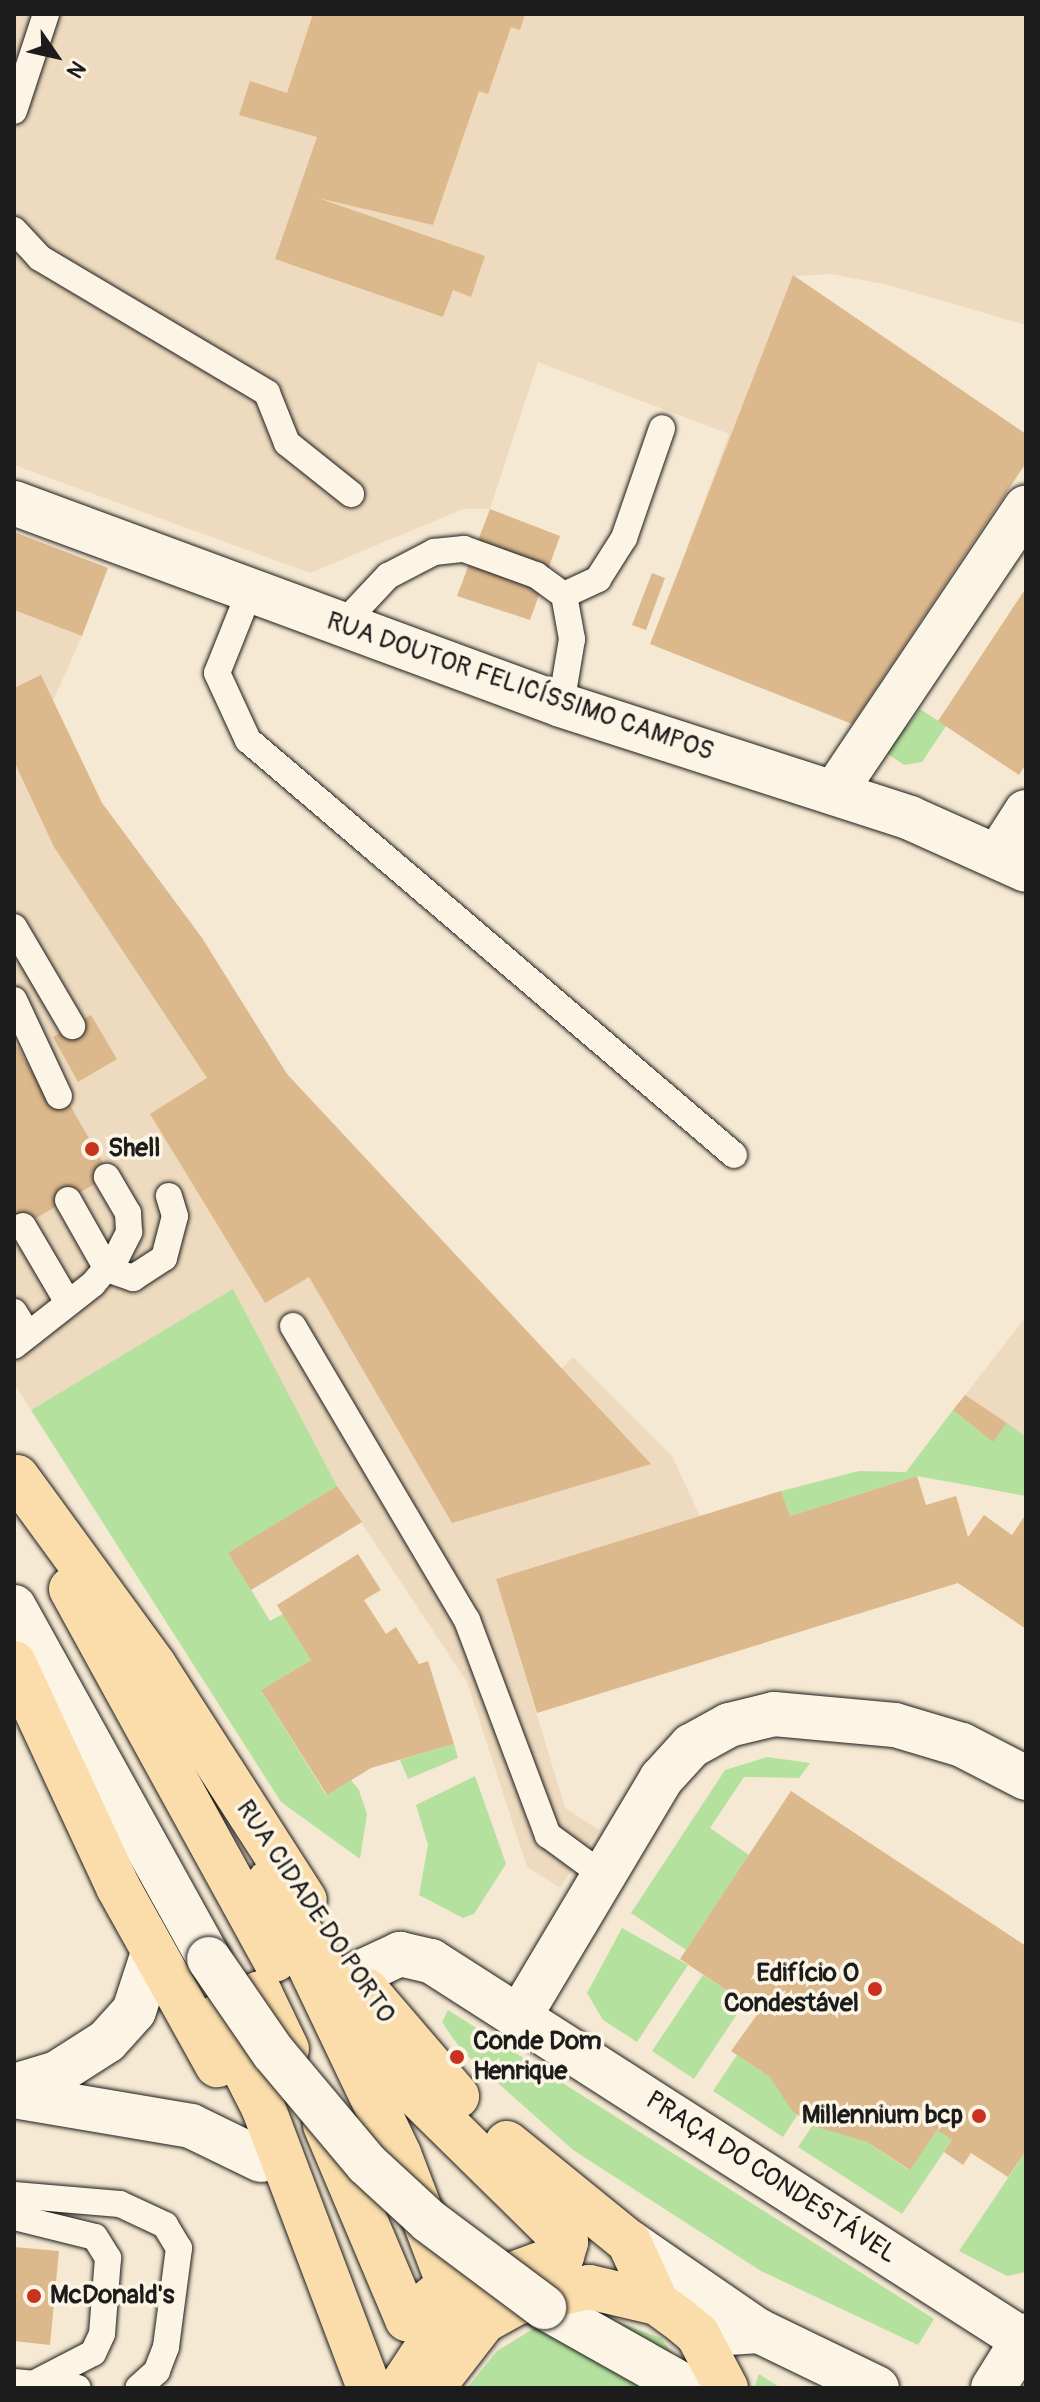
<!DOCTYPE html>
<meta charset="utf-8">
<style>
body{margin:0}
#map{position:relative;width:1040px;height:2402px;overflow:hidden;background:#f6e9d3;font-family:Pangolin,sans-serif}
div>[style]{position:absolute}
.built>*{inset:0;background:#eedabe}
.green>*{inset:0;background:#b5e19f}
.building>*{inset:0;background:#dcb88d}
.roads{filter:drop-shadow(0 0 2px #1c1c1c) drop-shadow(0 0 2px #1c1c1c)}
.service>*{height:26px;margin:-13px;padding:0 13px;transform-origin:13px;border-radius:13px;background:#fcf5e5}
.minor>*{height:44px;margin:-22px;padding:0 22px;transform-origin:22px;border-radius:22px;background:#fcf5e5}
.secondary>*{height:44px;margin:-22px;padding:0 22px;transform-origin:22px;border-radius:22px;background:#fcf5e5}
.primary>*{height:44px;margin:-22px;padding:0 22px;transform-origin:22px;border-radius:22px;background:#fbddab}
.bridges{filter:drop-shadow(0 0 2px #1c1c1c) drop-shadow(0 0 2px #1c1c1c)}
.secondary-bridge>*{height:44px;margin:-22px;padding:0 22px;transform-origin:22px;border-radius:22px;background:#fcf5e5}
.dots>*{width:22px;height:22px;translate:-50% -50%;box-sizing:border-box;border:4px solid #fcf5e5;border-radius:50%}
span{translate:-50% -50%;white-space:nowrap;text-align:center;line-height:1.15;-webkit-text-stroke:7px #fcf5e5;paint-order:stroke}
.street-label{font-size:26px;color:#1c1c1c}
.poi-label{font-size:26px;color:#1c1c1c;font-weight:700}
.left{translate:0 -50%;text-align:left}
.right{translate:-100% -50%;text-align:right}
.frame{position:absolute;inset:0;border:16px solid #1c1c1c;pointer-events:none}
.north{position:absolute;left:16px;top:16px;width:80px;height:80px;-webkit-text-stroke:6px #fcf5e5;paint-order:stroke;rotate:124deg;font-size:22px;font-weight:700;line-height:32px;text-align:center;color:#1c1c1c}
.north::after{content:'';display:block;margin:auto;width:28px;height:36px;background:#1c1c1c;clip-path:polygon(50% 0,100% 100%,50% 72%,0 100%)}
</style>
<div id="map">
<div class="built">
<i style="clip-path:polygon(14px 14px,1026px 14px,1026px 325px,888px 285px,831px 274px,794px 276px,794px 584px,688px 545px,729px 434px,538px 362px,490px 509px,463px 509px,310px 573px,14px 465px)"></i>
<i style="clip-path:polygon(14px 610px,82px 636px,53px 701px,102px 803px,202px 938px,287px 1074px,561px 1369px,573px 1357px,672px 1456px,700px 1516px,496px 1579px,565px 1808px,599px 1830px,560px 1888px,527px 1867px,467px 1682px,337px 1486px,233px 1290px,31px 1410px,14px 1383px)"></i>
<i style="clip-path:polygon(1026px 1316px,1026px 1496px,906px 1472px)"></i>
</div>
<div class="green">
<i style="clip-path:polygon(920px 709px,946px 726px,922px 762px,904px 765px,885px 752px,894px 720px,906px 728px)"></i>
<i style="clip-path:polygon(233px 1289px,337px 1486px,229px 1553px,270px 1621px,283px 1614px,311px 1660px,261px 1690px,326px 1795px,351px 1780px,359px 1790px,367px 1814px,360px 1859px,281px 1802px,31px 1410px)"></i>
<i style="clip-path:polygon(953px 1410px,993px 1442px,1007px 1423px,1026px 1437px,1026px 1496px,917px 1476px,790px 1516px,781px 1491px,859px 1471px,906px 1472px)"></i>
<i style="clip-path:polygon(454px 1744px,458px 1758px,408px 1779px,400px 1760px)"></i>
<i style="clip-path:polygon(767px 1757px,810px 1763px,799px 1778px,744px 1777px,710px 1828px,749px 1855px,686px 1950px,631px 1913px,725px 1770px)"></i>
<i style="clip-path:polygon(475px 1776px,506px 1864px,474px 1914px,463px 1918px,419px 1895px,428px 1845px,416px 1805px)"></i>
<i style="clip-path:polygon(622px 1928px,688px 1965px,637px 2042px,603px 2020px,587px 1993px)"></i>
<i style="clip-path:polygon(703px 1975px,745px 2002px,694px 2079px,652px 2051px)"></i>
<i style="clip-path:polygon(448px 2010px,934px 2319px,918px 2345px,761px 2271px,573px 2150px,462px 2051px,442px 2022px)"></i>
<i style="clip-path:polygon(737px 2055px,770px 2077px,798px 2114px,783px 2137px,713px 2091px)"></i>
<i style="clip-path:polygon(813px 2125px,867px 2142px,909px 2170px,937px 2130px,952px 2140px,902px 2214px,798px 2147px)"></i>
<i style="clip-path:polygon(1026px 2151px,1026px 2272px,1007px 2276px,959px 2251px)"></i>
<i style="clip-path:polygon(604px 2317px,661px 2338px,698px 2388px,467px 2388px,497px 2351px,533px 2329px)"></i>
<i style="clip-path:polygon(759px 2374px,781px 2388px,754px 2388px)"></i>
</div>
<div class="building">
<i style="clip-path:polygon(313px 14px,525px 14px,520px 30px,511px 27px,488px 94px,479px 91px,433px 225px,318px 198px,485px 256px,471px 297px,453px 290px,443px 317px,275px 259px,317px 137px,239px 115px,250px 81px,287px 93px)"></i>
<i style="clip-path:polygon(793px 275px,1026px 434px,1026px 463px,852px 724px,650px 644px)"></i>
<i style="clip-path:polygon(490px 509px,560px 536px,530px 620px,457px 596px)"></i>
<i style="clip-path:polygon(14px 532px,108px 568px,82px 636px,14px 610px)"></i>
<i style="clip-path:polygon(652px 573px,665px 578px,646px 630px,632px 625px)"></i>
<i style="clip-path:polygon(1026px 588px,1026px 764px,1019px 775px,938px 721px)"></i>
<i style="clip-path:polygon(41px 675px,102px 803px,202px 938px,287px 1074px,651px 1464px,452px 1523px,309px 1277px,265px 1303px,150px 1114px,207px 1078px,54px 847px,14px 761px,14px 688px)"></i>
<i style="clip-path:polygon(91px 1015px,117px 1059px,78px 1082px,53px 1037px)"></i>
<i style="clip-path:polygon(14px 1041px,49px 1101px,63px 1093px,110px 1175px,14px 1231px)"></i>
<i style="clip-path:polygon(965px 1395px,1007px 1423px,993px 1442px,953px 1410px)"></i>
<i style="clip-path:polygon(917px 1476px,926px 1505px,956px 1496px,968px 1537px,984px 1515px,1012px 1535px,1026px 1514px,1026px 1629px,958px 1583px,537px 1713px,496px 1579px,781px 1491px,790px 1516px)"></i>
<i style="clip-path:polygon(337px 1486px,362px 1522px,251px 1590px,228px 1553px)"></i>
<i style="clip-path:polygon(358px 1554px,381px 1590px,364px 1600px,386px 1634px,396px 1627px,419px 1664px,428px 1661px,454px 1744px,371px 1768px,327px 1795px,261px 1690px,311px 1660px,277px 1605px)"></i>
<i style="clip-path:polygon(791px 1791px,1026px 1946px,1026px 2151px,1008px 2177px,971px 2153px,963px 2165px,944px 2152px,952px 2140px,937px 2130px,910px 2170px,867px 2142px,817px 2127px,792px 2111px,770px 2077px,731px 2051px,759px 2012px,680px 1959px)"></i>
<i style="clip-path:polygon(14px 2247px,59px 2251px,50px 2345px,14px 2341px)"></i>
</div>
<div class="roads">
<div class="service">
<i style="left:14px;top:111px;width:102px;rotate:-71.7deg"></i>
<i style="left:14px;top:230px;width:38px;rotate:47deg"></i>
<i style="left:40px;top:258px;width:264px;rotate:30.7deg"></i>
<i style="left:267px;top:393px;width:54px;rotate:68.2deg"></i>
<i style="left:287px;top:443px;width:82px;rotate:38.6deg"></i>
<i style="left:249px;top:593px;width:86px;rotate:111.8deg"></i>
<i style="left:217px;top:673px;width:74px;rotate:65.2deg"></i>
<i style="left:248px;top:740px;width:639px;rotate:40.49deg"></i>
<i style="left:564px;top:595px;width:38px;rotate:-25deg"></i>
<i style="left:598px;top:579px;width:49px;rotate:-57.6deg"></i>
<i style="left:624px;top:538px;width:116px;rotate:-70.9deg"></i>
<i style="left:341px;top:626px;width:69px;rotate:-46.8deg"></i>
<i style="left:388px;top:576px;width:52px;rotate:-27.6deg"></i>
<i style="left:434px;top:552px;width:30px;rotate:-6deg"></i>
<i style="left:464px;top:549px;width:77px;rotate:19.9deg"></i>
<i style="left:536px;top:575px;width:34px;rotate:36deg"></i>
<i style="left:564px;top:595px;width:45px;rotate:79.7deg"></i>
<i style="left:572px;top:639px;width:67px;rotate:99.5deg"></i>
<i style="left:14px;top:927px;width:115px;rotate:59.6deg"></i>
<i style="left:14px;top:1000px;width:106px;rotate:64.9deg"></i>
<i style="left:68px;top:1200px;width:79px;rotate:60.5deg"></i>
<i style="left:107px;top:1269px;width:28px;rotate:19deg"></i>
<i style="left:133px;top:1278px;width:37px;rotate:-33deg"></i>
<i style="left:164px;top:1258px;width:43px;rotate:-75.3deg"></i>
<i style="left:175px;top:1216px;width:21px;rotate:-107deg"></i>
<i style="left:23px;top:1226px;width:87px;rotate:59.6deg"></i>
<i style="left:14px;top:1312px;width:25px;rotate:58deg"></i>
<i style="left:293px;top:1326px;width:342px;rotate:59.4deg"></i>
<i style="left:467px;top:1620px;width:230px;rotate:69.4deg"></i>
<i style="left:548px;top:1835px;width:64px;rotate:36.2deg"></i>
<i style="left:14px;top:1346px;width:100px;rotate:-38.1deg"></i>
<i style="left:93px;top:1284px;width:39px;rotate:-50deg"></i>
<i style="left:118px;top:1254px;width:25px;rotate:-63deg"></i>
<i style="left:129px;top:1232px;width:19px;rotate:-93deg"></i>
<i style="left:128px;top:1213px;width:42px;rotate:-120.3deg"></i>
<i style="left:14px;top:2195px;width:106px;rotate:4.9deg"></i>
<i style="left:120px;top:2204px;width:50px;rotate:25deg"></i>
<i style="left:165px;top:2225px;width:27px;rotate:59deg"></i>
<i style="left:179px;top:2248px;width:100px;rotate:97.5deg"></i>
<i style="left:166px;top:2347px;width:26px;rotate:111deg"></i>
<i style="left:157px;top:2371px;width:25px;rotate:138deg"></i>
<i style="left:14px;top:2217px;width:83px;rotate:13.9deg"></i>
<i style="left:95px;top:2237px;width:25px;rotate:58deg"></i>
<i style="left:108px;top:2258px;width:76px;rotate:94.5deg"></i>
<i style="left:102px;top:2334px;width:21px;rotate:115deg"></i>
<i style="left:93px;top:2353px;width:68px;rotate:152.7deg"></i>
<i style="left:14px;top:2382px;width:64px;rotate:5.4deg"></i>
</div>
<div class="minor">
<i style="left:14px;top:503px;width:583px;rotate:20.27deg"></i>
<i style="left:561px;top:705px;width:367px;rotate:17.9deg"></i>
<i style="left:910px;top:818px;width:127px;rotate:24.1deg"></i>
<i style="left:834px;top:793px;width:344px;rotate:-56.1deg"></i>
<i style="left:999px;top:854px;width:50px;rotate:-57.3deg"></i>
<i style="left:355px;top:1975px;width:50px;rotate:-25deg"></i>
<i style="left:400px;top:1954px;width:32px;rotate:13deg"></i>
<i style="left:431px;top:1961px;width:707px;rotate:32.63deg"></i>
<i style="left:521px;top:2014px;width:274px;rotate:-59.2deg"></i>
<i style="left:661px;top:1779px;width:45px;rotate:-47.7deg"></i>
<i style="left:691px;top:1746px;width:43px;rotate:-28.9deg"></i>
<i style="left:729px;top:1725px;width:46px;rotate:-13.7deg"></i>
<i style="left:774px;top:1714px;width:121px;rotate:5.2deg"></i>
<i style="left:895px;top:1725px;width:70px;rotate:16.6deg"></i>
<i style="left:962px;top:1745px;width:72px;rotate:27.3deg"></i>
<i style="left:14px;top:2086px;width:45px;rotate:-16.8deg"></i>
<i style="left:57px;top:2073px;width:59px;rotate:-32.6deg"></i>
<i style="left:107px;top:2041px;width:40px;rotate:-48deg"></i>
<i style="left:134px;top:2011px;width:61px;rotate:-71.9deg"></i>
<i style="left:14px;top:2096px;width:180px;rotate:9.6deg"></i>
<i style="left:191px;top:2126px;width:78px;rotate:25.9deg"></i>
<i style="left:993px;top:2388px;width:62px;rotate:-58.1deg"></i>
</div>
<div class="secondary">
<i style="left:14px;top:1607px;width:402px;rotate:61deg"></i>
<i style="left:629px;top:2242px;width:155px;rotate:34.5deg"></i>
<i style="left:544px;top:2307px;width:165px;rotate:29.4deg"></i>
<i style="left:698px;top:2335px;width:61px;rotate:-3.8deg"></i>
<i style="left:759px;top:2331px;width:131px;rotate:25.8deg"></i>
</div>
<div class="primary">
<i style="left:17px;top:1477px;width:233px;rotate:53.9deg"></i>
<i style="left:154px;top:1665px;width:279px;rotate:57.3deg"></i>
<i style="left:71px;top:1589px;width:423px;rotate:61.2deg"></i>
<i style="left:14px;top:1663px;width:247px;rotate:65.1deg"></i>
<i style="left:118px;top:1887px;width:204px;rotate:60.9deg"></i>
<i style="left:366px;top:1990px;width:140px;rotate:49.4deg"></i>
<i style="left:287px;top:2049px;width:62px;rotate:-115.7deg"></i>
<i style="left:260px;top:1993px;width:49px;rotate:150.8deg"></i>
<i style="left:217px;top:2017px;width:101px;rotate:62.9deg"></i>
<i style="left:263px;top:2107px;width:300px;rotate:69.3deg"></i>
<i style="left:325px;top:2125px;width:211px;rotate:67.1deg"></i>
<i style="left:407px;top:2319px;width:54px;rotate:-39deg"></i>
<i style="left:449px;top:2285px;width:140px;rotate:-110.9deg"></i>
<i style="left:399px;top:2154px;width:301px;rotate:-115.5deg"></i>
<i style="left:269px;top:1882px;width:209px;rotate:57.9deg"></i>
<i style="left:380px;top:2059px;width:261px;rotate:44.5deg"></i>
<i style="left:566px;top:2242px;width:15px;rotate:106deg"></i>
<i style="left:562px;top:2256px;width:87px;rotate:159.9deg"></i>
<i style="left:480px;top:2286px;width:31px;rotate:143deg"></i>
<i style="left:455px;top:2305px;width:100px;rotate:123.5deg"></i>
<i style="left:507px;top:2143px;width:157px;rotate:39.1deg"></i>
<i style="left:629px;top:2242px;width:67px;rotate:65.3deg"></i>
<i style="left:432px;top:2388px;width:85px;rotate:-52.2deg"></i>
<i style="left:484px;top:2321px;width:37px;rotate:-29deg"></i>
<i style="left:516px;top:2303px;width:75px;rotate:-12.4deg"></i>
<i style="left:589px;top:2287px;width:70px;rotate:13.2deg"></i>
<i style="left:657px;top:2303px;width:26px;rotate:36deg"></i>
<i style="left:678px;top:2318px;width:26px;rotate:40deg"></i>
<i style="left:698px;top:2335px;width:60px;rotate:62.2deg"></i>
</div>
</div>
<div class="bridges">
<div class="secondary-bridge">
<i style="left:209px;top:1959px;width:113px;rotate:55.5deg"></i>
<i style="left:273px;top:2052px;width:146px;rotate:50deg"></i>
<i style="left:367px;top:2164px;width:84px;rotate:42.6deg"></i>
<i style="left:429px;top:2221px;width:144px;rotate:36.8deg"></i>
</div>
</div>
<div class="dots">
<i style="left:92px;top:1149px;background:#c8321e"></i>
<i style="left:875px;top:1989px;background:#c8321e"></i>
<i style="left:457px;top:2057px;background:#c8321e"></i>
<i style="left:979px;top:2116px;background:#c8321e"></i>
<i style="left:34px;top:2296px;background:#c8321e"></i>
</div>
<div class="street-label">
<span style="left:520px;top:687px;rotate:19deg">RUA DOUTOR FELICÍSSIMO CAMPOS</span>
<span style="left:315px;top:1912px;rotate:56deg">RUA CIDADE DO PORTO</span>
<span style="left:771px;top:2178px;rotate:33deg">PRAÇA DO CONDESTÁVEL</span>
</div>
<div class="poi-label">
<span class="left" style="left:108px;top:1149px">Shell</span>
<span class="right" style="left:859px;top:1989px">Edifício O<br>Condestável</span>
<span class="left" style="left:473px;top:2057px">Conde Dom<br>Henrique</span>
<span class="right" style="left:963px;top:2116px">Millennium bcp</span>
<span class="left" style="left:50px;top:2296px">McDonald's</span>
</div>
<div class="frame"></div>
<div class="north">N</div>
</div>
